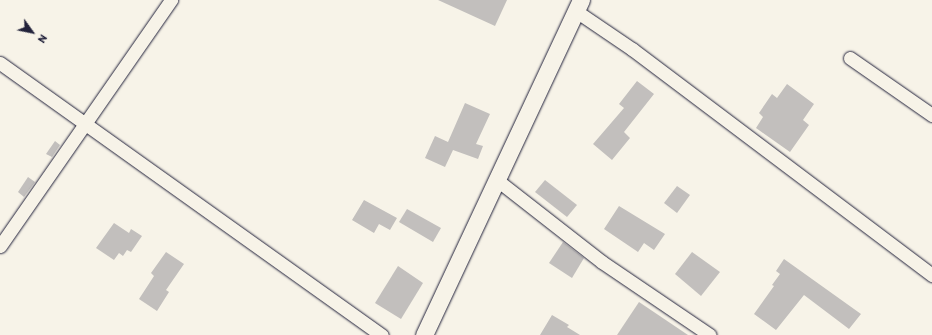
<!DOCTYPE html>
<style>
body{margin:0}
#map{position:relative;width:932px;height:335px;overflow:hidden;background:#f7f3e8;font-family:Itim,sans-serif}
div>[style]{position:absolute}
.building>*{inset:0;background:#c2bfbd}
.roads{filter:drop-shadow(0 0 1px #22223b) drop-shadow(0 0 1px #22223b)}
.minor>*{height:13px;margin:-6.5px;padding:0 6.5px;transform-origin:6.5px;border-radius:6.5px;background:#f7f3e8}
.tertiary>*{height:17px;margin:-8.5px;padding:0 8.5px;transform-origin:8.5px;border-radius:8.5px;background:#f7f3e8}
span{translate:-50% -50%;white-space:nowrap;text-align:center;line-height:1.15;-webkit-text-stroke:3px #f7f3e8;paint-order:stroke}
.north{position:absolute;left:12px;top:12px;width:40px;height:40px;-webkit-text-stroke:3px #f7f3e8;paint-order:stroke;rotate:123deg;font-size:11px;font-weight:700;line-height:16px;text-align:center;color:#22223b}
.north::after{content:'';display:block;margin:auto;width:14px;height:18px;background:#22223b;clip-path:polygon(50% 0,100% 100%,50% 72%,0 100%)}
</style>
<div id="map">
<div class="building">
<i style="clip-path:polygon(438px 0,507px 0,495px 26px)"></i>
<i style="clip-path:polygon(637px 81px,654px 94px,624px 132px,630px 138px,612px 160px,593px 144px,624px 108px,619px 104px)"></i>
<i style="clip-path:polygon(787px 84px,814px 104px,803px 120px,809px 125px,790px 152px,756px 128px,763px 117px,759px 113px,772px 94px,777px 98px)"></i>
<i style="clip-path:polygon(465px 103px,490px 114px,476px 144px,483px 146px,478px 159px,453px 150px,445px 167px,425px 158px,435px 136px,448px 142px)"></i>
<i style="clip-path:polygon(55px 141px,60px 145px,52px 157px,46px 154px)"></i>
<i style="clip-path:polygon(28px 177px,35px 182px,24px 197px,18px 192px)"></i>
<i style="clip-path:polygon(545px 180px,577px 205px,567px 217px,535px 192px)"></i>
<i style="clip-path:polygon(677px 186px,690px 195px,677px 213px,664px 203px)"></i>
<i style="clip-path:polygon(364px 200px,397px 218px,390px 230px,379px 224px,374px 233px,352px 220px)"></i>
<i style="clip-path:polygon(619px 206px,665px 234px,654px 250px,644px 243px,638px 252px,604px 229px)"></i>
<i style="clip-path:polygon(407px 209px,441px 228px,433px 242px,399px 222px)"></i>
<i style="clip-path:polygon(114px 223px,129px 233px,131px 229px,142px 236px,131px 252px,127px 250px,123px 256px,119px 253px,114px 260px,96px 248px)"></i>
<i style="clip-path:polygon(563px 242px,584px 258px,572px 278px,549px 263px)"></i>
<i style="clip-path:polygon(166px 252px,184px 264px,166px 290px,169px 292px,157px 311px,139px 299px,154px 276px,151px 273px)"></i>
<i style="clip-path:polygon(692px 252px,720px 272px,701px 296px,675px 274px)"></i>
<i style="clip-path:polygon(784px 259px,861px 314px,849px 329px,804px 295px,776px 330px,754px 314px,774px 286px,772px 285px,780px 274px,776px 271px)"></i>
<i style="clip-path:polygon(398px 266px,423px 283px,401px 319px,375px 303px)"></i>
<i style="clip-path:polygon(639px 302px,688px 335px,617px 335px)"></i>
<i style="clip-path:polygon(552px 315px,569px 325px,567px 327px,580px 335px,540px 335px)"></i>
</div>
<div class="roads">
<div class="minor">
<i style="left:576px;top:11px;width:68px;rotate:34.2deg"></i>
<i style="left:632px;top:49px;width:376px;rotate:37deg"></i>
<i style="left:850px;top:58px;width:100px;rotate:34.8deg"></i>
<i style="left:0;top:63px;width:469px;rotate:35.5deg"></i>
<i style="left:497px;top:180px;width:133px;rotate:38deg"></i>
<i style="left:602px;top:262px;width:130px;rotate:34.1deg"></i>
<i style="left:0;top:246px;width:300px;rotate:-55.2deg"></i>
</div>
<div class="tertiary">
<i style="left:424px;top:335px;width:370px;rotate:-64.9deg"></i>
</div>
</div>
<div class="north">N</div>
</div>
